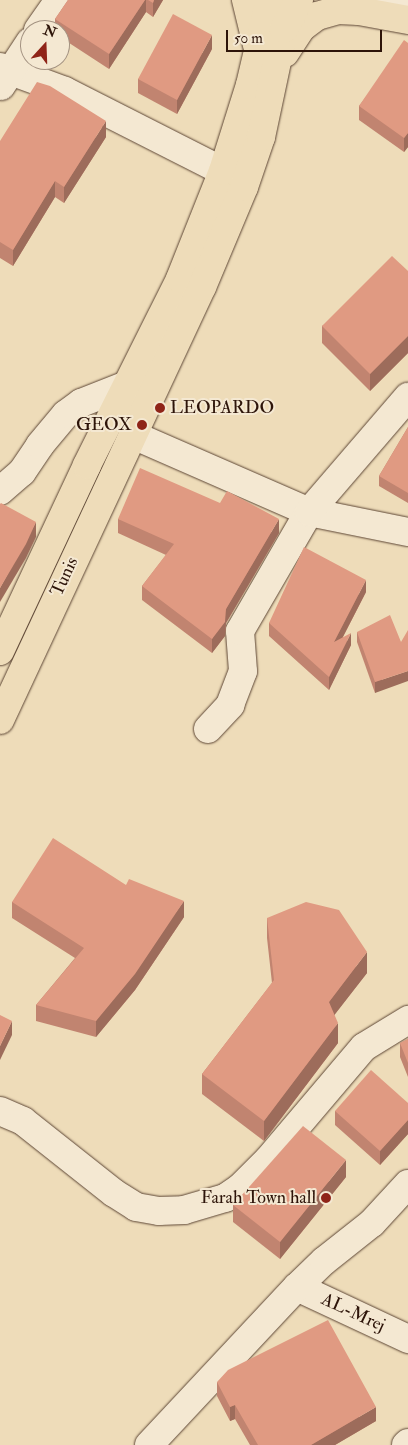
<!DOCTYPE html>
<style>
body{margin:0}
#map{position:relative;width:408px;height:1445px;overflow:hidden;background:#eedcb9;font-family:"IM FELL Double Pica",serif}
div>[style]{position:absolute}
.roads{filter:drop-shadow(0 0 1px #5d4635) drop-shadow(0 0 1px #5d4635)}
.minor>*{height:28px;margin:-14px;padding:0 14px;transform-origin:14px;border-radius:14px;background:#f4e8d2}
.major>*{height:28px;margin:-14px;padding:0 14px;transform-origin:14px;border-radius:14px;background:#eedcb9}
.wall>*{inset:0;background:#c18470}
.shaded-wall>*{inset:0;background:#9d6c5b}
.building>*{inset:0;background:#e09a82}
.dots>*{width:14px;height:14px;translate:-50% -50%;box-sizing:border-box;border:2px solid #f4e8d2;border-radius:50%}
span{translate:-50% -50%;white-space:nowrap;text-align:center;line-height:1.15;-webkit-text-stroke:4px #f4e8d2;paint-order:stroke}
.poi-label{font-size:18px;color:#2d1409}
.left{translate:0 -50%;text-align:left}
.right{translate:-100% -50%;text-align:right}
.street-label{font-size:18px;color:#2d1409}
.north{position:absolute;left:20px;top:20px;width:50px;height:50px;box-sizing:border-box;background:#f4e8d2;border:1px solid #a49382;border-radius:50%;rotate:20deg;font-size:14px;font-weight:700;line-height:20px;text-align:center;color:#2d1409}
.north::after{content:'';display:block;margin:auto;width:18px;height:22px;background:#8f2418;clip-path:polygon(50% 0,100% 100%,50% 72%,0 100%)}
.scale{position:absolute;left:226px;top:30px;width:156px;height:22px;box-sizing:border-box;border:2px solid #2d1409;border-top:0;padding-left:6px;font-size:15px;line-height:18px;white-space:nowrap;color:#2d1409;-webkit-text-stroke:4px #f4e8d2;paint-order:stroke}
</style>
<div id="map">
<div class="roads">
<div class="minor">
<i style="left:387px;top:0;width:26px;rotate:36deg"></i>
<i style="left:38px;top:30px;width:37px;rotate:-55deg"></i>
<i style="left:0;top:67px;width:69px;rotate:20.3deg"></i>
<i style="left:65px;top:91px;width:177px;rotate:26.9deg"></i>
<i style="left:1px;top:86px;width:53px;rotate:-56.6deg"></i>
<i style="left:133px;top:435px;width:192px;rotate:23.6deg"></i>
<i style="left:309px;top:512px;width:101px;rotate:11.4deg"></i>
<i style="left:0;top:491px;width:29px;rotate:-41deg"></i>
<i style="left:22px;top:472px;width:32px;rotate:-56deg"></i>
<i style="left:40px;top:445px;width:40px;rotate:-50deg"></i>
<i style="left:66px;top:414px;width:19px;rotate:-36deg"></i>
<i style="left:81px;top:403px;width:49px;rotate:-21.4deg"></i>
<i style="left:208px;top:729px;width:33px;rotate:-47deg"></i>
<i style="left:230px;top:705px;width:36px;rotate:-69deg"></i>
<i style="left:243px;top:671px;width:40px;rotate:-94.3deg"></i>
<i style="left:240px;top:631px;width:138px;rotate:-59.9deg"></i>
<i style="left:309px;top:512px;width:152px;rotate:-49.3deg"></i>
<i style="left:0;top:1111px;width:25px;rotate:23deg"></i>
<i style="left:23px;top:1121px;width:116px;rotate:38.4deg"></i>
<i style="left:114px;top:1193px;width:26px;rotate:32deg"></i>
<i style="left:136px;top:1207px;width:23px;rotate:10deg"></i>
<i style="left:159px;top:1211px;width:25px;rotate:-2deg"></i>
<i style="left:184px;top:1210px;width:43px;rotate:-16.3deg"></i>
<i style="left:225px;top:1198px;width:18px;rotate:-34deg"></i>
<i style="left:240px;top:1188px;width:40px;rotate:-45deg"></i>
<i style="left:268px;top:1160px;width:148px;rotate:-49.7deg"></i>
<i style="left:364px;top:1047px;width:52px;rotate:-31.5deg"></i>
<i style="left:297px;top:1287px;width:123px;rotate:25.1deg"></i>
<i style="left:149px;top:1445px;width:216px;rotate:-46.9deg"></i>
<i style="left:297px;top:1287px;width:37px;rotate:-44deg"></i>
<i style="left:324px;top:1261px;width:61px;rotate:-38.4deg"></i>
<i style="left:372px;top:1223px;width:53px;rotate:-47.3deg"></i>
<i style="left:406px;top:1445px;width:3px;rotate:-45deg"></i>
</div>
<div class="major">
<i style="left:246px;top:0;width:46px;rotate:76.3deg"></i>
<i style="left:285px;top:53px;width:30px;rotate:-57deg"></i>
<i style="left:301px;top:28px;width:20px;rotate:-37deg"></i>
<i style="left:317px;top:16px;width:22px;rotate:-16deg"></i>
<i style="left:338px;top:10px;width:21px;rotate:3deg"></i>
<i style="left:359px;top:11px;width:50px;rotate:10.4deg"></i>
<i style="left:0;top:651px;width:205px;rotate:-64.9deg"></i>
<i style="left:87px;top:465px;width:208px;rotate:-63.4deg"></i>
<i style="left:180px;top:279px;width:116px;rotate:-68.3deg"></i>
<i style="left:223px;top:171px;width:90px;rotate:-72.6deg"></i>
<i style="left:250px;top:85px;width:87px;rotate:-76.8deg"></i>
<i style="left:0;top:720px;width:478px;rotate:-65deg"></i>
<i style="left:202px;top:287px;width:108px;rotate:-67.2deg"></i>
<i style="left:244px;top:187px;width:53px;rotate:-71.2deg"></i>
<i style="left:261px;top:137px;width:110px;rotate:-78deg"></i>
<i style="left:284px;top:29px;width:33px;rotate:-63deg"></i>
</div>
</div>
<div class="wall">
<i style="clip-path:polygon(68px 0,163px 0,153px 17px,146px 12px,109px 69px,60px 37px,60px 30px,55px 30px,55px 19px)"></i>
<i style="clip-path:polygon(408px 43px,408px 147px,404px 152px,359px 120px,359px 106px)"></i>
<i style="clip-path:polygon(212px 49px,177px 114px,138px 93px,138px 79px)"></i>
<i style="clip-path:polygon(106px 137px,64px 203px,55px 197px,13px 266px,0 258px,0 141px)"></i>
<i style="clip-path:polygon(408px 271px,408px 353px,370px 391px,322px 343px,322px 326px)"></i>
<i style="clip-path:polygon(408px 427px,408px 503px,379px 486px,379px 476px)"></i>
<i style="clip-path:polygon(118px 519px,279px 533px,226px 623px,225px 636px,212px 653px,142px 600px,142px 586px,166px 555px,118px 533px)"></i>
<i style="clip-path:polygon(366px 592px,343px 637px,351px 645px,329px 690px,269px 636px,269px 623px)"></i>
<i style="clip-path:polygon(357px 632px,401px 642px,375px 693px,357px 642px)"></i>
<i style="clip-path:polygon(126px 885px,184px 917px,135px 990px,96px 1037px,36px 1021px,36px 1005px,75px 958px,12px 918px,12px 902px)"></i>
<i style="clip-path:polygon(267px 918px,367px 973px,334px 1015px,338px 1043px,264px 1141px,202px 1094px,202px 1074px,272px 983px,267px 938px)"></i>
<i style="clip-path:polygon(408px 1039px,408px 1077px,400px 1057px,400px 1043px)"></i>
<i style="clip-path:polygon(408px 1103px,408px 1134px,380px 1165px,335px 1125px,335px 1111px)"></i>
<i style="clip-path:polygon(346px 1177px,280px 1259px,233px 1222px,233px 1205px)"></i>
<i style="clip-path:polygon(217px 1382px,376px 1421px,335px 1445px,250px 1445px,235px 1419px,230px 1421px,217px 1396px)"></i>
</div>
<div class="shaded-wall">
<i style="clip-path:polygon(145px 0,146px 0,146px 12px,109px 69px,109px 54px)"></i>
<i style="clip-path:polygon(154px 0,163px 0,153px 17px,153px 3px)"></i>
<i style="clip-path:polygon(212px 35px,212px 49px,177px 114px,177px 100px)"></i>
<i style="clip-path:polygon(106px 121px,106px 137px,64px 203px,64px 187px)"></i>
<i style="clip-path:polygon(408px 133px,408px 147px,404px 152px,404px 138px)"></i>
<i style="clip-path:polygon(55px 181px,55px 197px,13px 266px,13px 250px)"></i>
<i style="clip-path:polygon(408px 336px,408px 353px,370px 391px,370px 374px)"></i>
<i style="clip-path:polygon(279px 519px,279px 533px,226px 623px,225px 636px,212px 653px,212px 639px,226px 609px)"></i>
<i style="clip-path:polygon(36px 522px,36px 537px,26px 558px,0 602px,0 588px)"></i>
<i style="clip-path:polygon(366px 580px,366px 592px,334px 654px,334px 642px)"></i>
<i style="clip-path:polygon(351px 633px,351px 645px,329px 690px,329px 677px)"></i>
<i style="clip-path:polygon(408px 671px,408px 681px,375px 693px,375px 682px)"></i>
<i style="clip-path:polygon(184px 901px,184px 917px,135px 990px,96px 1037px,96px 1021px)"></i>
<i style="clip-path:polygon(367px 952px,367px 973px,329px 1022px,329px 1002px)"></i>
<i style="clip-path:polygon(12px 1021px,12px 1035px,0 1060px,0 1046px)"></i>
<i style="clip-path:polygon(338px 1023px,338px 1043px,264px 1141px,264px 1121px)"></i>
<i style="clip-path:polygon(408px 1120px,408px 1134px,380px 1165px,380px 1151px)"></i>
<i style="clip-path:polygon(346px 1160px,346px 1177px,280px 1259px,280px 1242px)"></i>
<i style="clip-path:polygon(235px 1405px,235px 1419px,230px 1421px,230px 1407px)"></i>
<i style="clip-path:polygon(376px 1407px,376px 1421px,335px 1445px,311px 1445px)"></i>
</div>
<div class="building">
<i style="clip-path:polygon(68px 0,145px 0,109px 54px,55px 19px)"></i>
<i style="clip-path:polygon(148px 0,154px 0,153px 3px)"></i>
<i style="clip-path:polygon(173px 14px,212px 35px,177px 100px,138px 79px)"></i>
<i style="clip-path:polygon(404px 40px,408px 43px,408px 133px,404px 138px,359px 106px)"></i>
<i style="clip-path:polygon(37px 82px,50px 86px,106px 121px,64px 187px,55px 181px,13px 250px,0 242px,0 141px)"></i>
<i style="clip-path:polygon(392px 256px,408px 271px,408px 336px,370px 374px,322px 326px)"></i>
<i style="clip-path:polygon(408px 427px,408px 493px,379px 476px)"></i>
<i style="clip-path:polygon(140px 468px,220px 503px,227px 491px,279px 519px,226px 609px,225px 622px,212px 639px,142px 586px,174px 544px,118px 519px)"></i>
<i style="clip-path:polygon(1px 503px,36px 522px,26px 544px,0 588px,0 504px)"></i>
<i style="clip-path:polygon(304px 547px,366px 580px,334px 642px,351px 633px,329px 677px,269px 623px)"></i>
<i style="clip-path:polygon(390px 615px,401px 642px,408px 630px,408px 671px,375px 682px,357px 632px)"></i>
<i style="clip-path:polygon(53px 838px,126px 885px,129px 879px,184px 901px,135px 974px,96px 1021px,36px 1005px,84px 948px,12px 902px)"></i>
<i style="clip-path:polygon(306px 902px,339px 910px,367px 952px,329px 1002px,338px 1023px,264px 1121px,202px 1074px,274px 980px,267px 918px)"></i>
<i style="clip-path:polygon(0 1015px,12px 1021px,0 1046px)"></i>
<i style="clip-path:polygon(408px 1039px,408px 1063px,400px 1043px)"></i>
<i style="clip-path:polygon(371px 1070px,408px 1103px,408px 1120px,380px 1151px,335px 1111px)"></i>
<i style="clip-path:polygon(303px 1126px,346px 1160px,280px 1242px,233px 1205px)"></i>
<i style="clip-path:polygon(328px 1320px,376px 1407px,311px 1445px,258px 1445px,235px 1405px,230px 1407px,217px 1382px,228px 1370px)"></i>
</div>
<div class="dots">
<i style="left:160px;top:408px;background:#8f2418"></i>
<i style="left:142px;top:425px;background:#8f2418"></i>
<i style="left:326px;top:1198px;background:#8f2418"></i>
</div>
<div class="poi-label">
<span class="left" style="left:170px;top:408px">LEOPARDO</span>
<span class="right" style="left:132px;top:425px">GEOX</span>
<span class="right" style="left:316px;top:1198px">Farah Town hall</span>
</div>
<div class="street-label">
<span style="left:65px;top:577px;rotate:-65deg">Tunis</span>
<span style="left:353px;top:1313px;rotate:25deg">AL-Mrej</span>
</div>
<div class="north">N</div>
<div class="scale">50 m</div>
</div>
